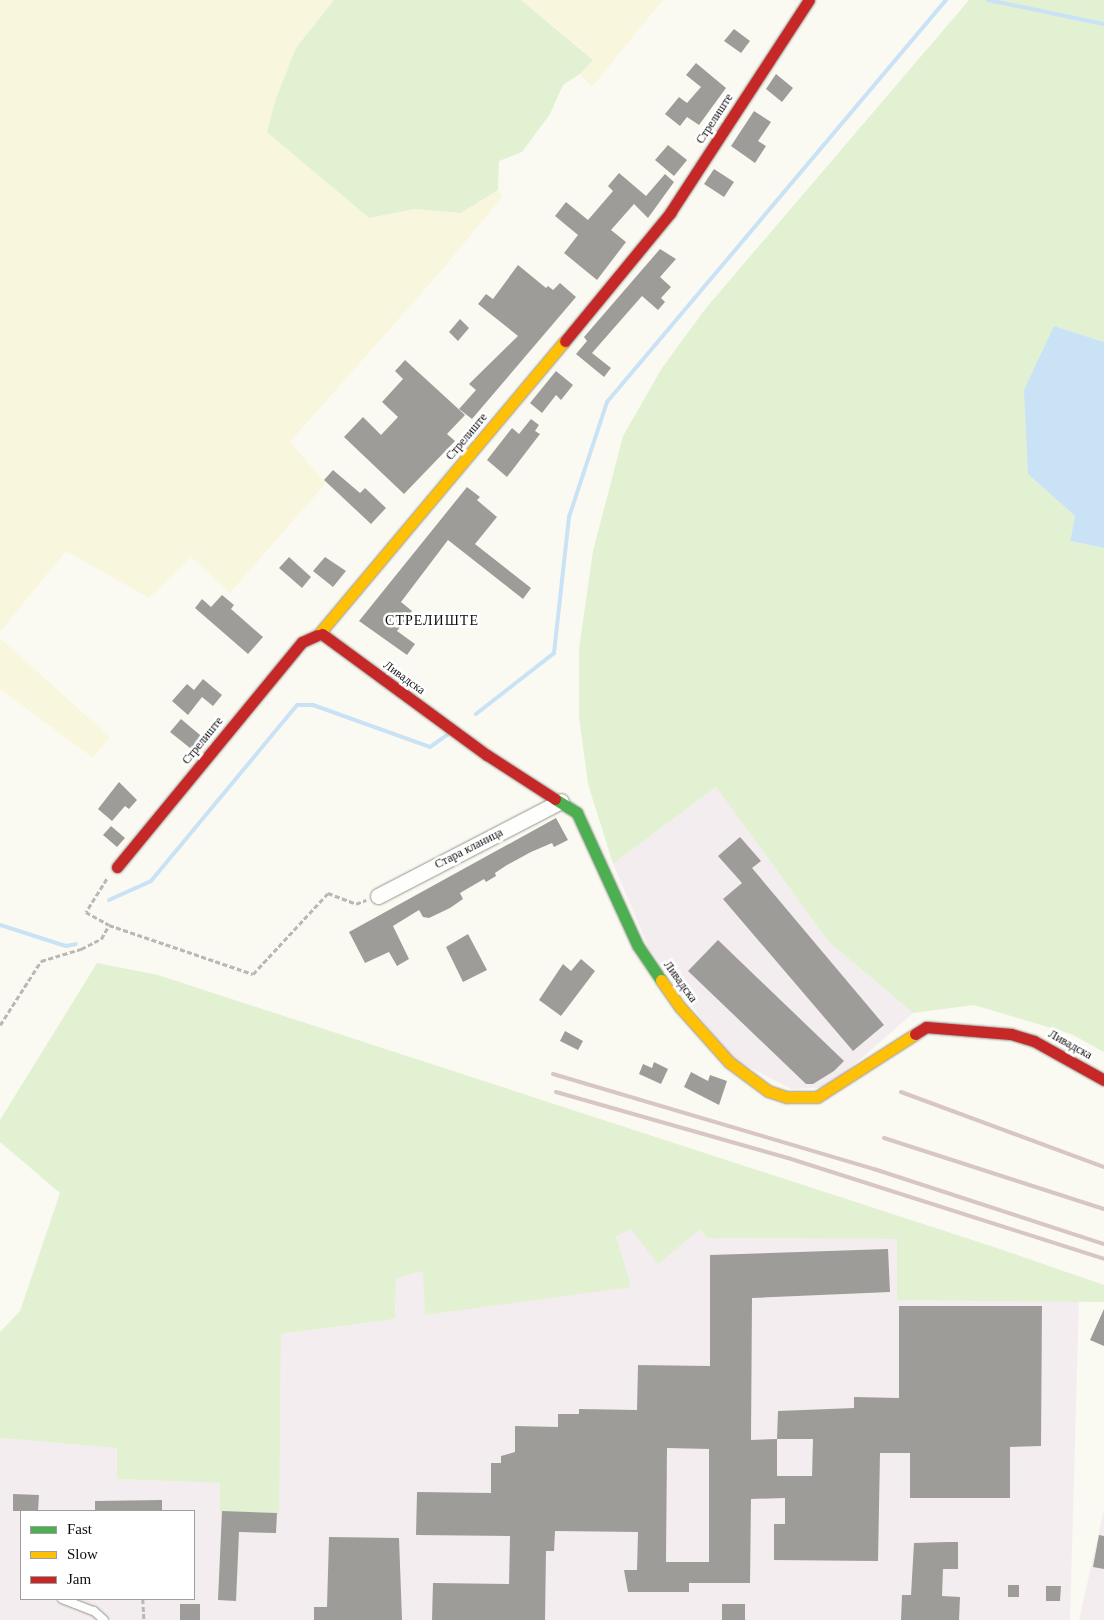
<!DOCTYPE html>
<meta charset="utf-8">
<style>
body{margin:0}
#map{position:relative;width:1104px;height:1620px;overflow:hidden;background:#fbfaf2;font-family:"Times New Roman",serif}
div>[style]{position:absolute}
.industrial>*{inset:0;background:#f3edef}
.farmland>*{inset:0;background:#f8f7de}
.green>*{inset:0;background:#e2f1d2}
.water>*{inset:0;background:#c9e2f5}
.stream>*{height:4px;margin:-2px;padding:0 2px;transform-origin:2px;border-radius:2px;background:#c9e2f5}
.building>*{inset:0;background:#9e9c98}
.path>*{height:2.5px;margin-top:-1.25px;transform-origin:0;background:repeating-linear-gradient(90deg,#b8b8b6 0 5px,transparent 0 7.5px)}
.roads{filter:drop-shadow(0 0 1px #949490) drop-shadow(0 0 1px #949490)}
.lane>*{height:8px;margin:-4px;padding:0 4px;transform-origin:4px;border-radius:4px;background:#fefefd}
.street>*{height:15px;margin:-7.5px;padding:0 7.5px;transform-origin:7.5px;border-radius:7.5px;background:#fefefd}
.fast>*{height:11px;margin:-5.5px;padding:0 5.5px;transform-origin:5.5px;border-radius:5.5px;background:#4caf50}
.slow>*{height:11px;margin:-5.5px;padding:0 5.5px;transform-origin:5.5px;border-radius:5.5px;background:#ffc107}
.jam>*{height:11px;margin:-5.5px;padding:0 5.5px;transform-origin:5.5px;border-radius:5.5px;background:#c62828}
.rail>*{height:4px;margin:-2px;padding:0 2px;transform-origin:2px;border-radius:2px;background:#d7c6c4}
span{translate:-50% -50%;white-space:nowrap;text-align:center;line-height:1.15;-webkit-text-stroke:5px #fff;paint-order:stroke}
.street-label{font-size:12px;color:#0d0d0d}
.neighbourhood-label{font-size:14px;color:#0d0d0d;letter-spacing:1px}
.legend{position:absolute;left:20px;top:1510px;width:175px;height:90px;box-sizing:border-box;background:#fff;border:1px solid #9e9e9e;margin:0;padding:6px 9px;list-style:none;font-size:15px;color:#0d0d0d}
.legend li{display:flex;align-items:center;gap:10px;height:25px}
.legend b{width:25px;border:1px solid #9e9e9e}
</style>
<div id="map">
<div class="industrial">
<i style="clip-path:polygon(716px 787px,829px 942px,913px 1013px,829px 1087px,791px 1089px,730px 1057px,649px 948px,613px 864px)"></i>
<i style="clip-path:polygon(evenodd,630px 1229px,700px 1229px,706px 1238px,897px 1239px,898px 1300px,1079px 1300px,1070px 1620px,0 1620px,0 1438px,117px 1448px,118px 1479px,221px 1483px,278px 1515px,281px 1334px,395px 1319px,396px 1277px,424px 1270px,425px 1315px,630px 1286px,616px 1236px,630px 1229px,21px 1511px,194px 1511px,194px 1599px,21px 1599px,21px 1511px)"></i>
<i style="clip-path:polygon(1104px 1509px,1104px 1620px,1079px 1620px)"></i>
</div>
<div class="farmland">
<i style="clip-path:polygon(0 0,334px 0,296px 48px,369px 218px,415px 209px,461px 213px,498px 190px,502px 197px,442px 270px,290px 442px,326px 483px,230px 593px,191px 557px,149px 598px,66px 551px,0 632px)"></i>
<i style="clip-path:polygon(521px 0,663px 0,592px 87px,580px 74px,593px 59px)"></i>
<i style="clip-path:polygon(0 638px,110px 737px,93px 758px,0 689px)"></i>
</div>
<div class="green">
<i style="clip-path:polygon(334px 0,521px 0,593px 60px,580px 74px,563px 85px,550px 114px,522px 152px,499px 161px,498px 190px,461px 213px,415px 209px,369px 218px,267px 132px,275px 101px,296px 48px)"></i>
<i style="clip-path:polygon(969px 0,1104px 0,1104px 342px,1054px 326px,1028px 474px,1075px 516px,1070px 541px,1104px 548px,1104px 1052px,1071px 1034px,974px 1005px,913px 1013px,829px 942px,716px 787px,613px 864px,588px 784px,579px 717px,579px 649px,593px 551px,623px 436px,662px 368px,706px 308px)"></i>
<i style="clip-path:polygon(97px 963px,158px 975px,997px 1248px,1104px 1285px,1104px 1302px,897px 1300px,897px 1239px,706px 1238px,700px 1229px,658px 1264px,631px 1229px,616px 1236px,631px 1287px,425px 1315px,423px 1271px,396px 1278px,395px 1319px,281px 1334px,279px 1515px,220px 1513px,220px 1483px,117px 1479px,117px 1448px,0 1438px,0 1332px,20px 1311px,60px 1193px,0 1142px,0 1120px)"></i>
</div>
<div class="water">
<i style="clip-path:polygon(1054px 326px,1104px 342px,1104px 548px,1070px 541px,1075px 516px,1028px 474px,1024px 390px)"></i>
</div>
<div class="stream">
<i style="left:988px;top:0;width:118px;rotate:11.7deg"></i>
<i style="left:476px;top:714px;width:99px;rotate:-38deg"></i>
<i style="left:554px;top:653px;width:137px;rotate:-83.7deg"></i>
<i style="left:569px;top:517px;width:121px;rotate:-71.7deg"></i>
<i style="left:607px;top:402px;width:526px;rotate:-49.86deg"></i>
<i style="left:109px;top:900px;width:46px;rotate:-24.3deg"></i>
<i style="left:151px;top:881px;width:229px;rotate:-50.3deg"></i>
<i style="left:297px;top:705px;width:16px"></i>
<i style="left:313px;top:705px;width:124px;rotate:19.7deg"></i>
<i style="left:430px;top:747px;width:21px;rotate:-35deg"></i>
<i style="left:0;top:925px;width:69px;rotate:17.7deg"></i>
<i style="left:66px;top:946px;width:10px;rotate:-11deg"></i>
</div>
<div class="building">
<i style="clip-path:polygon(734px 29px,750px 41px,741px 53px,724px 41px)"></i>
<i style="clip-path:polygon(696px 63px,726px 88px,699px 125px,687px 117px,680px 126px,665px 114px,679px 97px,687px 103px,701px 87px,686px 75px)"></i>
<i style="clip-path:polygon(776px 74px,793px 88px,782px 102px,766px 89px)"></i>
<i style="clip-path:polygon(754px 111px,771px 122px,758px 141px,766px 146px,755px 163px,731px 146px)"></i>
<i style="clip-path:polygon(668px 145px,687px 160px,674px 176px,655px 160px)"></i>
<i style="clip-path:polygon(714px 169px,734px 182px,724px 197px,704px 184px)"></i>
<i style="clip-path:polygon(619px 173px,646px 196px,665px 174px,674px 182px,648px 218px,634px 204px,611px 230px,626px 242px,597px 280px,564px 253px,578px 235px,555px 216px,566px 202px,588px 220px,613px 191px,608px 186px)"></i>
<i style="clip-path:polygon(660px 249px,676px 259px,660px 277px,671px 287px,661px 298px,665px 302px,658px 310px,642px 296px,592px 353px,611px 368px,604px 377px,576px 354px,587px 341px,584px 337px)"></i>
<i style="clip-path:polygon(518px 265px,546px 288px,548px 286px,553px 290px,560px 283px,576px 297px,472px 419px,459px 409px,476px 390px,469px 384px,518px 336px,478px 304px,486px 294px,493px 299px)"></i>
<i style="clip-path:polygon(460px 319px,469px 328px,458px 341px,449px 332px)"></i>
<i style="clip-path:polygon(405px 360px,465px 415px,447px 434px,455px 441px,404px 494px,344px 437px,363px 417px,381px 435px,398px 417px,382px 402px,403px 379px,395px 371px)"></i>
<i style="clip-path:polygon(556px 371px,573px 385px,561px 400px,556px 395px,542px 413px,530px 403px)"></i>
<i style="clip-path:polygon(531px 419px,539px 425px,535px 431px,540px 434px,507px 477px,487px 460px,512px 428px,519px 434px)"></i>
<i style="clip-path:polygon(333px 470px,360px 493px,365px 488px,386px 508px,371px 524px,324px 480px)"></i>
<i style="clip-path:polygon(467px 487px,480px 497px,477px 500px,497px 517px,475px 544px,531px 588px,523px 599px,448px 540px,401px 602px,412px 611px,397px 631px,415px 644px,407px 655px,359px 621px)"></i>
<i style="clip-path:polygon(289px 557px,311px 577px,302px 588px,279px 568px)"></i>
<i style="clip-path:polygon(325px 557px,346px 571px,333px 587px,313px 571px)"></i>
<i style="clip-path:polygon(222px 595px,234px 605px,231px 609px,263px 637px,248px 654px,195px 608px,202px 599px,211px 607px)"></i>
<i style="clip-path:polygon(203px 679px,222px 695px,213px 706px,202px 697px,188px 715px,172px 701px,187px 684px,194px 690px)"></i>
<i style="clip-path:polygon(181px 719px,206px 740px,195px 752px,170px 732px)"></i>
<i style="clip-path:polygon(119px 782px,137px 800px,129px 809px,125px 806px,112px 821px,98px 809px)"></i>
<i style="clip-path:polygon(556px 818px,568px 840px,554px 847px,552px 843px,531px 852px,507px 865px,495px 873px,496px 876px,486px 882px,484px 879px,460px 893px,463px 899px,450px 908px,429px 918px,423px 917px,419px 910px,393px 926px,409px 959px,397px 966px,389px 952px,365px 963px,349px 932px)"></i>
<i style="clip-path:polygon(111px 826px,125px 838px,117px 847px,103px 835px)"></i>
<i style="clip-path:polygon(740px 837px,761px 861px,752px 868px,884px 1025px,853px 1051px,723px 899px,742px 883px,718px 856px)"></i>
<i style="clip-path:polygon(468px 934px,487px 970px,463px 982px,446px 947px)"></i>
<i style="clip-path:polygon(718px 940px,844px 1061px,834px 1071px,813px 1084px,806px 1084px,688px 971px)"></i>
<i style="clip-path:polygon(581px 959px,595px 971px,561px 1016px,539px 1000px,563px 964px,571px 971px)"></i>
<i style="clip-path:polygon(565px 1031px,583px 1041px,578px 1050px,560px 1041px)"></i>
<i style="clip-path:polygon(654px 1062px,668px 1069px,661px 1084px,639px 1074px,643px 1064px,652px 1068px)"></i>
<i style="clip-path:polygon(691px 1072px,708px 1081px,710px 1075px,727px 1081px,719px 1105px,684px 1087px)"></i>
<i style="clip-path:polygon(evenodd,888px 1249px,890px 1292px,752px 1298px,751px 1440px,777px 1439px,777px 1476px,812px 1476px,813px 1439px,777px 1439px,778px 1411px,854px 1408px,854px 1397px,899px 1398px,899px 1306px,1042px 1306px,1041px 1446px,1010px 1447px,1010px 1498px,910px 1498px,910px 1453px,880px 1453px,878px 1561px,774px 1560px,774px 1524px,785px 1524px,785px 1498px,751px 1499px,750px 1583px,689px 1583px,689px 1592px,628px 1592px,624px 1570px,637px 1570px,638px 1532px,555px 1531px,554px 1551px,546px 1551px,545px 1620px,432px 1620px,433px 1583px,509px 1584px,510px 1536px,416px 1535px,417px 1492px,491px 1493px,491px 1463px,501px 1463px,501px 1456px,515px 1452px,515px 1426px,558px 1427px,558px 1414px,579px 1414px,579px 1409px,637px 1410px,638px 1365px,710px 1366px,710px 1255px,888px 1249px,667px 1448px,709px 1449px,709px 1562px,666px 1562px,667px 1448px)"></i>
<i style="clip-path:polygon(1104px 1309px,1104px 1346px,1090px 1340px)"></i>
<i style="clip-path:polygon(13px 1494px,39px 1495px,38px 1511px,13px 1511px)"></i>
<i style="clip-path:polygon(162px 1500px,162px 1511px,95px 1511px,95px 1501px)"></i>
<i style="clip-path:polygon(222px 1511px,277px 1513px,276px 1533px,239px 1532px,236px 1601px,218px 1600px)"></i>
<i style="clip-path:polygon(1099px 1535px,1104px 1536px,1104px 1569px,1093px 1567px)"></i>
<i style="clip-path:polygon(329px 1537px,399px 1538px,402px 1620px,314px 1620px,314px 1607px,327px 1607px)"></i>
<i style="clip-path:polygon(948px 1542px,958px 1542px,958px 1569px,943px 1569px,942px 1596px,960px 1597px,959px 1620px,901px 1620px,902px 1595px,911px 1595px,914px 1543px)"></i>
<i style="clip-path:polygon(1008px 1585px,1019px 1585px,1019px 1597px,1008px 1597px)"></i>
<i style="clip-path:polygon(1046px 1586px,1061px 1586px,1060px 1601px,1046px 1601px)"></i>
<i style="clip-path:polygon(180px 1604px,200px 1604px,200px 1620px,180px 1620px)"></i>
<i style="clip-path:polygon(722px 1604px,745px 1604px,745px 1620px,722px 1620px)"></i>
</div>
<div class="path">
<i style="left:107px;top:879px;width:39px;rotate:122deg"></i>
<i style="left:86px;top:912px;width:26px;rotate:29deg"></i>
<i style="left:109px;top:925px;width:152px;rotate:18.8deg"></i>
<i style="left:253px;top:974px;width:110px;rotate:-47.2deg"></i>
<i style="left:328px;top:893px;width:30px;rotate:21deg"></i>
<i style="left:356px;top:904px;width:11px;rotate:-22deg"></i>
<i style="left:0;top:1025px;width:76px;rotate:-57.4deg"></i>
<i style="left:41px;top:961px;width:42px;rotate:-16.7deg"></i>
<i style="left:81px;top:949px;width:22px;rotate:-27deg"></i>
<i style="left:101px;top:939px;width:16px;rotate:-60deg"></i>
<i style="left:143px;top:1599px;width:21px;rotate:87deg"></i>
</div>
<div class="roads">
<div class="lane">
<i style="left:62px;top:1599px;width:34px;rotate:21deg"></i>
<i style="left:94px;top:1611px;width:13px;rotate:42deg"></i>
</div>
<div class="street">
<i style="left:378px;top:896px;width:206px;rotate:-27.4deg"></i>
</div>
<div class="fast">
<i style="left:555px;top:799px;width:26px;rotate:32deg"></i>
<i style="left:577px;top:813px;width:146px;rotate:65.4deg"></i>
<i style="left:638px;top:946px;width:41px;rotate:55.9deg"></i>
</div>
<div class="slow">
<i style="left:318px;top:635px;width:384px;rotate:-50deg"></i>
<i style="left:661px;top:980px;width:33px;rotate:55deg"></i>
<i style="left:680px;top:1007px;width:74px;rotate:48.3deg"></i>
<i style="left:729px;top:1062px;width:49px;rotate:36.6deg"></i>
<i style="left:768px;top:1091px;width:20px;rotate:18deg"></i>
<i style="left:787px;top:1097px;width:30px"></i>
<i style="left:817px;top:1097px;width:117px;rotate:-32.7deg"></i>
</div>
<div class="jam">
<i style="left:565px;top:341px;width:166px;rotate:-50.6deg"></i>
<i style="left:670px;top:213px;width:254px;rotate:-56.9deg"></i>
<i style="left:322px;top:634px;width:205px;rotate:36.3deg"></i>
<i style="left:487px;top:755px;width:81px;rotate:32.9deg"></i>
<i style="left:117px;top:867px;width:291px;rotate:-50.6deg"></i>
<i style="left:302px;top:642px;width:17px;rotate:-24deg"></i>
<i style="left:915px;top:1034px;width:13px;rotate:-32deg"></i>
<i style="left:926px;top:1027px;width:85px;rotate:4.7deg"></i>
<i style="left:1011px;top:1034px;width:24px;rotate:17deg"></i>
<i style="left:1034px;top:1041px;width:80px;rotate:29.1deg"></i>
</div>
</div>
<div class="rail">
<i style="left:553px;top:1074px;width:335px;rotate:16.5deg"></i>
<i style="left:874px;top:1169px;width:242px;rotate:18.1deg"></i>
<i style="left:556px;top:1092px;width:241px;rotate:15.9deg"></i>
<i style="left:788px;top:1158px;width:332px;rotate:17.7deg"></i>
<i style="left:901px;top:1092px;width:216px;rotate:20.3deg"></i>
<i style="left:884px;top:1138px;width:231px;rotate:17.9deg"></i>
</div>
<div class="street-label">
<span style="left:715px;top:119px;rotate:-57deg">Стрелиште</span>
<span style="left:467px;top:437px;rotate:-50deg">Стрелиште</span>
<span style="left:404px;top:678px;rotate:36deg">Ливадска</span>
<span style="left:203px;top:741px;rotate:-51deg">Стрелиште</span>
<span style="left:469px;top:849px;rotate:-27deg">Стара кланица</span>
<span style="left:680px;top:982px;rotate:54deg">Ливадска</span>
<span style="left:1070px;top:1045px;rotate:29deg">Ливадска</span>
</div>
<div class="neighbourhood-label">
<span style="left:432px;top:621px">СТРЕЛИШТЕ</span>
</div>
<ul class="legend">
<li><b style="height:6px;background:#4caf50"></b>Fast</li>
<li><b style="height:6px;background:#ffc107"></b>Slow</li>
<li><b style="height:6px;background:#c62828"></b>Jam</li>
</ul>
</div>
